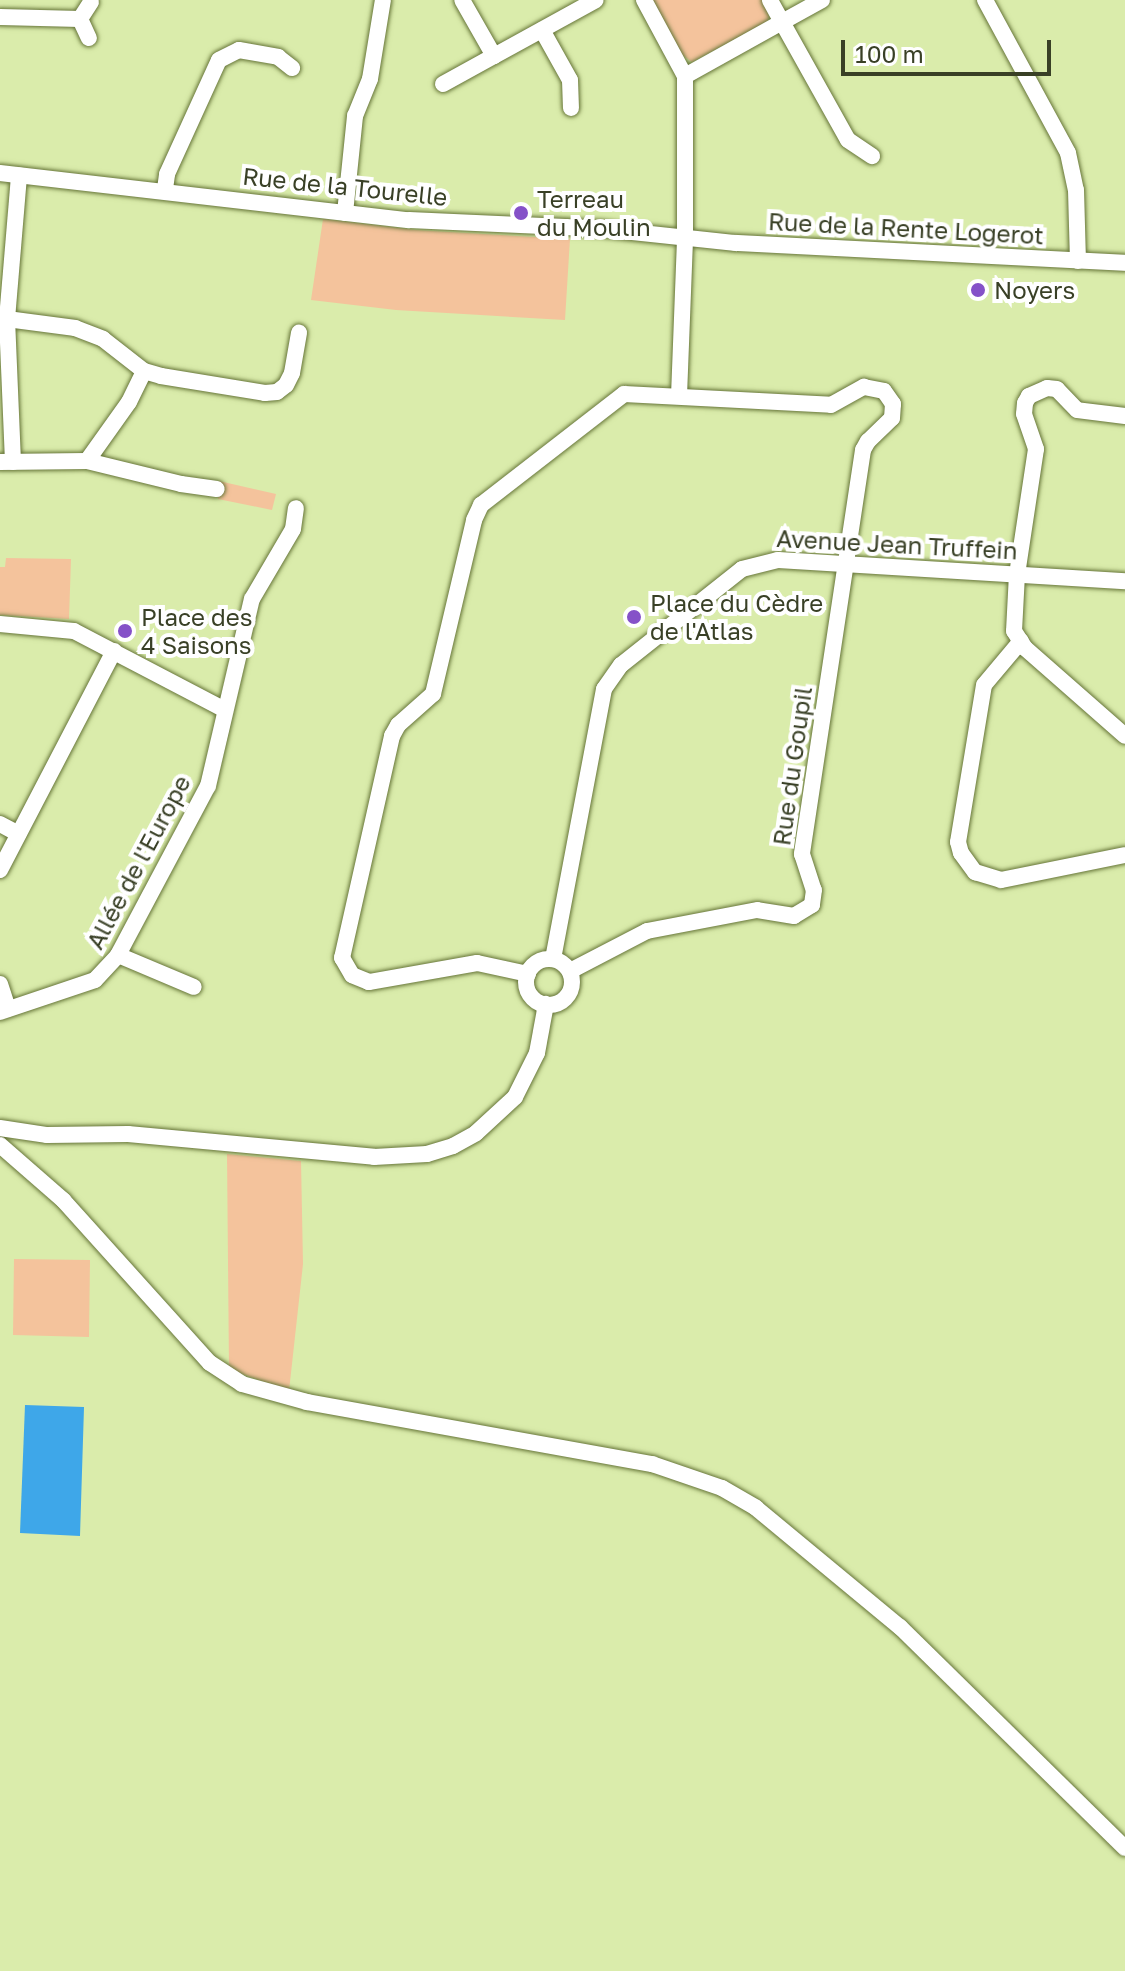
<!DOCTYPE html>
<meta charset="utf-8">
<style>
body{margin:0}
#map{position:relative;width:1125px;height:1971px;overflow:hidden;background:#daecab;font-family:"Golos Text",sans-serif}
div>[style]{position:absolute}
.green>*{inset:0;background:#f4c39c}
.water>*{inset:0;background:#3ea7e9}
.roads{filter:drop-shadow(0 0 2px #667538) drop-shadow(0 0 2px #667538)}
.street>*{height:16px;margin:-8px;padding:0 8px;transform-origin:8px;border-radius:8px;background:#fff}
.street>.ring{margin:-8px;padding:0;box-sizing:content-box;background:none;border:16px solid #fff;border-radius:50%}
.dots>*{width:22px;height:22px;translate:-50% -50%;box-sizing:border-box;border:4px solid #fff;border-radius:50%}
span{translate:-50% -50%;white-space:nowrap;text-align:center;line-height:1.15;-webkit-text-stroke:8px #fff;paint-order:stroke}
.street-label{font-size:24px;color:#394026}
.poi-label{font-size:24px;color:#394026}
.left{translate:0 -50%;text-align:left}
.scale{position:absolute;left:841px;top:40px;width:210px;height:36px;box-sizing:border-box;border:4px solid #394026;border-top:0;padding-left:10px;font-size:24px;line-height:28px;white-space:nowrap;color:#394026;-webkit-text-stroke:6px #fff;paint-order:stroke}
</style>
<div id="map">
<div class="green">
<i style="clip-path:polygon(652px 0,764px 0,769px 17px,767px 22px,692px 62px,681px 54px)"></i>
<i style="clip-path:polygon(323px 219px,415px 230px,570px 239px,565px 320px,396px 310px,311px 300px)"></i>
<i style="clip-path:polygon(219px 481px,276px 494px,272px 510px,218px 499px)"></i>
<i style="clip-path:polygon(6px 558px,71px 559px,69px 619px,0 615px,0 567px,5px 567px)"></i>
<i style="clip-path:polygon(227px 1154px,301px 1161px,303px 1264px,289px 1391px,229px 1369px)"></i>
<i style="clip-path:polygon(14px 1259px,90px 1260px,89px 1337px,13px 1335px)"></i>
</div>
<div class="water">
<i style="clip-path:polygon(25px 1405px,84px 1407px,80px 1536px,20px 1533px)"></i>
</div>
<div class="roads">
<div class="street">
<i style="left:644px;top:0;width:86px;rotate:61.7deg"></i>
<i style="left:685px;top:76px;width:111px;rotate:-29.1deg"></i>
<i style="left:782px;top:22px;width:25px;rotate:-119deg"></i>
<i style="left:822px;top:0;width:46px;rotate:151.2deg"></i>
<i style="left:782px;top:22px;width:135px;rotate:60.8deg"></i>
<i style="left:848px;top:140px;width:29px;rotate:34deg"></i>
<i style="left:985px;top:0;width:174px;rotate:61.5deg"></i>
<i style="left:1068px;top:153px;width:38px;rotate:78deg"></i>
<i style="left:1076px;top:190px;width:71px;rotate:88.4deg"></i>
<i style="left:0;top:17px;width:80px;rotate:1.4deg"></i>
<i style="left:80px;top:19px;width:20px;rotate:-57deg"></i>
<i style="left:80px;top:19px;width:21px;rotate:65deg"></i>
<i style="left:542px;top:30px;width:57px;rotate:60.8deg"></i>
<i style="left:570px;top:80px;width:28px;rotate:88deg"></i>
<i style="left:494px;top:56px;width:116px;rotate:-28.8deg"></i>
<i style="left:443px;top:84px;width:58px;rotate:-28.8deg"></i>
<i style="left:494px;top:56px;width:64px;rotate:-119.7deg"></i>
<i style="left:0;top:173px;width:412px;rotate:6.6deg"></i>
<i style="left:409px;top:220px;width:195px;rotate:2.6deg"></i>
<i style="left:604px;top:229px;width:133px;rotate:6.1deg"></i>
<i style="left:736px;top:243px;width:390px;rotate:2.9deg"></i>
<i style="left:165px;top:189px;width:15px;rotate:-82deg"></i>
<i style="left:167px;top:174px;width:125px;rotate:-65.5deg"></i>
<i style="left:219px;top:60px;width:22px;rotate:-27deg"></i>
<i style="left:239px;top:50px;width:40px;rotate:10deg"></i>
<i style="left:278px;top:57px;width:18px;rotate:38deg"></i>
<i style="left:345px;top:213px;width:98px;rotate:-84.1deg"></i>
<i style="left:355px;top:116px;width:40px;rotate:-68deg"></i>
<i style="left:370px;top:79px;width:80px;rotate:-80.7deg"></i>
<i style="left:7px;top:319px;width:69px;rotate:7.5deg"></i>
<i style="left:75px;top:328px;width:30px;rotate:21deg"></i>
<i style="left:103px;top:339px;width:52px;rotate:38deg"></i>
<i style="left:144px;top:371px;width:18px;rotate:16deg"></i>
<i style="left:161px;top:376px;width:105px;rotate:9.3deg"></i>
<i style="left:265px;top:393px;width:12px;rotate:-5deg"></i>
<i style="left:277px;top:392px;width:11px;rotate:-38deg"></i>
<i style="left:286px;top:385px;width:13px;rotate:-63deg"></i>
<i style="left:292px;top:373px;width:41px;rotate:-80.1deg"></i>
<i style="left:679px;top:396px;width:159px;rotate:-87.8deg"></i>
<i style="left:685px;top:237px;width:161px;rotate:-90deg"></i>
<i style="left:1125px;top:416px;width:48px;rotate:-172.9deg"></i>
<i style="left:1077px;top:410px;width:29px;rotate:-134deg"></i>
<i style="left:1057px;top:389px;width:10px;rotate:-174deg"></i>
<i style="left:1047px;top:388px;width:20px;rotate:156deg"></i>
<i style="left:1029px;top:396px;width:8px;rotate:120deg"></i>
<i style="left:1025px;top:403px;width:11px;rotate:95deg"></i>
<i style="left:1024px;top:414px;width:37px;rotate:71deg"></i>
<i style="left:1036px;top:449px;width:126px;rotate:98.6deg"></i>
<i style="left:1017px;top:574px;width:57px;rotate:93deg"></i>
<i style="left:1014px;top:631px;width:20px;rotate:57deg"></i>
<i style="left:1025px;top:648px;width:133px;rotate:41.3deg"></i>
<i style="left:87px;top:461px;width:72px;rotate:-54.6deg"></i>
<i style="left:129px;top:402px;width:34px;rotate:-64deg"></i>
<i style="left:0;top:462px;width:87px;rotate:-0.7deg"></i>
<i style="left:87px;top:461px;width:97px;rotate:13.7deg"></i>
<i style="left:181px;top:484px;width:36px;rotate:8deg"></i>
<i style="left:13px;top:462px;width:143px;rotate:-92.4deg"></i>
<i style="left:7px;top:319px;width:144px;rotate:-85.2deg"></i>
<i style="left:0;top:624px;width:74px;rotate:5.4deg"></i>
<i style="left:74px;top:631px;width:170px;rotate:27.6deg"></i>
<i style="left:1021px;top:641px;width:57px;rotate:130.1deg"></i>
<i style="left:984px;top:685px;width:159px;rotate:99.4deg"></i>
<i style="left:958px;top:842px;width:11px;rotate:75deg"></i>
<i style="left:961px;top:853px;width:24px;rotate:54deg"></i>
<i style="left:975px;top:872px;width:27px;rotate:17deg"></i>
<i style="left:1001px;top:880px;width:126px;rotate:-11.4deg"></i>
<i style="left:0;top:824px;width:21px;rotate:28deg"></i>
<i style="left:0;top:870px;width:247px;rotate:-62.5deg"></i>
<i style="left:118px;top:955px;width:82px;rotate:22.8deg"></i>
<i style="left:553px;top:959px;width:275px;rotate:-79.3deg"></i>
<i style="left:604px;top:689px;width:29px;rotate:-55deg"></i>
<i style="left:621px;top:665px;width:154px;rotate:-38.4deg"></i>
<i style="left:742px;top:569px;width:37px;rotate:-14deg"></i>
<i style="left:778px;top:560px;width:348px;rotate:3.5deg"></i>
<i class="ring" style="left:526px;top:959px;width:30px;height:30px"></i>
<i style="left:528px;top:974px;width:52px;rotate:-167.8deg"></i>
<i style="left:477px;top:963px;width:110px;rotate:170deg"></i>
<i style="left:369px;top:982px;width:18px;rotate:-158deg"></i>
<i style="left:352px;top:975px;width:20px;rotate:-120deg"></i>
<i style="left:342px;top:958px;width:228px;rotate:-77.3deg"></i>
<i style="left:392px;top:736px;width:13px;rotate:-61deg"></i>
<i style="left:398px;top:725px;width:47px;rotate:-41.5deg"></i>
<i style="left:433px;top:694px;width:179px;rotate:-76.7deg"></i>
<i style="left:474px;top:520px;width:17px;rotate:-65deg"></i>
<i style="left:481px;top:505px;width:181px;rotate:-37.8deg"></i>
<i style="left:624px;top:394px;width:207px;rotate:3deg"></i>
<i style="left:831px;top:405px;width:38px;rotate:-29deg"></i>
<i style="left:864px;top:387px;width:20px;rotate:11deg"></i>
<i style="left:884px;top:391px;width:16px;rotate:55deg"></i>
<i style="left:893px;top:404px;width:14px;rotate:94deg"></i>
<i style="left:892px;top:418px;width:33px;rotate:136deg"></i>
<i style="left:868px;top:441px;width:10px;rotate:119deg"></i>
<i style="left:863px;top:450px;width:409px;rotate:98.6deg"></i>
<i style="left:802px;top:854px;width:38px;rotate:72deg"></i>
<i style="left:814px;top:890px;width:15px;rotate:98deg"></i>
<i style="left:812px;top:905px;width:21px;rotate:149deg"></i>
<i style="left:794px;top:916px;width:37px;rotate:-171deg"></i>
<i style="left:757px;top:910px;width:112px;rotate:169.2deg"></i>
<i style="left:647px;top:931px;width:87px;rotate:152.5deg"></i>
<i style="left:0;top:984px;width:26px;rotate:72deg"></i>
<i style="left:0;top:1012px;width:100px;rotate:-18.6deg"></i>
<i style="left:95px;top:980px;width:34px;rotate:-47deg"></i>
<i style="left:118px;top:955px;width:191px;rotate:-62deg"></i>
<i style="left:208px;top:786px;width:192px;rotate:-76.8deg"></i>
<i style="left:252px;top:599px;width:81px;rotate:-59.6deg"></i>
<i style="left:293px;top:529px;width:21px;rotate:-82deg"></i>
<i style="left:0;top:1128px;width:48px;rotate:8.5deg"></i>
<i style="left:47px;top:1135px;width:81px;rotate:-0.7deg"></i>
<i style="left:128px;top:1134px;width:247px;rotate:5.3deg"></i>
<i style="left:374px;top:1157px;width:53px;rotate:-3.2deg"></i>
<i style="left:427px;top:1154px;width:27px;rotate:-17deg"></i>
<i style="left:453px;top:1146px;width:26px;rotate:-29deg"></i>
<i style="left:476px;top:1133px;width:53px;rotate:-42.7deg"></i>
<i style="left:515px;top:1097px;width:49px;rotate:-63.4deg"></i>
<i style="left:537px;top:1053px;width:50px;rotate:-79.6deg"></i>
<i style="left:0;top:1145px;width:84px;rotate:41.1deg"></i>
<i style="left:63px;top:1200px;width:219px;rotate:48deg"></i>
<i style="left:210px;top:1363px;width:38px;rotate:33deg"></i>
<i style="left:242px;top:1384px;width:67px;rotate:15.5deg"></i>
<i style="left:307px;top:1402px;width:351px;rotate:10.2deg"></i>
<i style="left:652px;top:1464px;width:74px;rotate:18.9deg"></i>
<i style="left:722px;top:1488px;width:39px;rotate:30deg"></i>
<i style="left:756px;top:1508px;width:187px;rotate:39.6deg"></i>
<i style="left:900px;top:1627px;width:315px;rotate:44.5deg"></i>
</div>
</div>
<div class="dots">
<i style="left:521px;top:213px;background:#8551c8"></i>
<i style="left:978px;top:290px;background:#8551c8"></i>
<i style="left:634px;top:617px;background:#8551c8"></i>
<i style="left:125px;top:631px;background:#8551c8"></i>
</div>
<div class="street-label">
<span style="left:345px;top:186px;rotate:6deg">Rue de la Tourelle</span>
<span style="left:906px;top:228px;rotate:3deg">Rue de la Rente Logerot</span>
<span style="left:897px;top:544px;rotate:3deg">Avenue Jean Truffein</span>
<span style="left:792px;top:766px;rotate:-82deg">Rue du Goupil</span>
<span style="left:138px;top:862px;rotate:-62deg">Allée de l'Europe</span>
</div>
<div class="poi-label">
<span class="left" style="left:537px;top:213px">Terreau<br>du Moulin</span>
<span class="left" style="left:994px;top:290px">Noyers</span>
<span class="left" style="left:650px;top:617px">Place du Cèdre<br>de l'Atlas</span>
<span class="left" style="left:141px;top:631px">Place des<br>4 Saisons</span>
</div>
<div class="scale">100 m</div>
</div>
